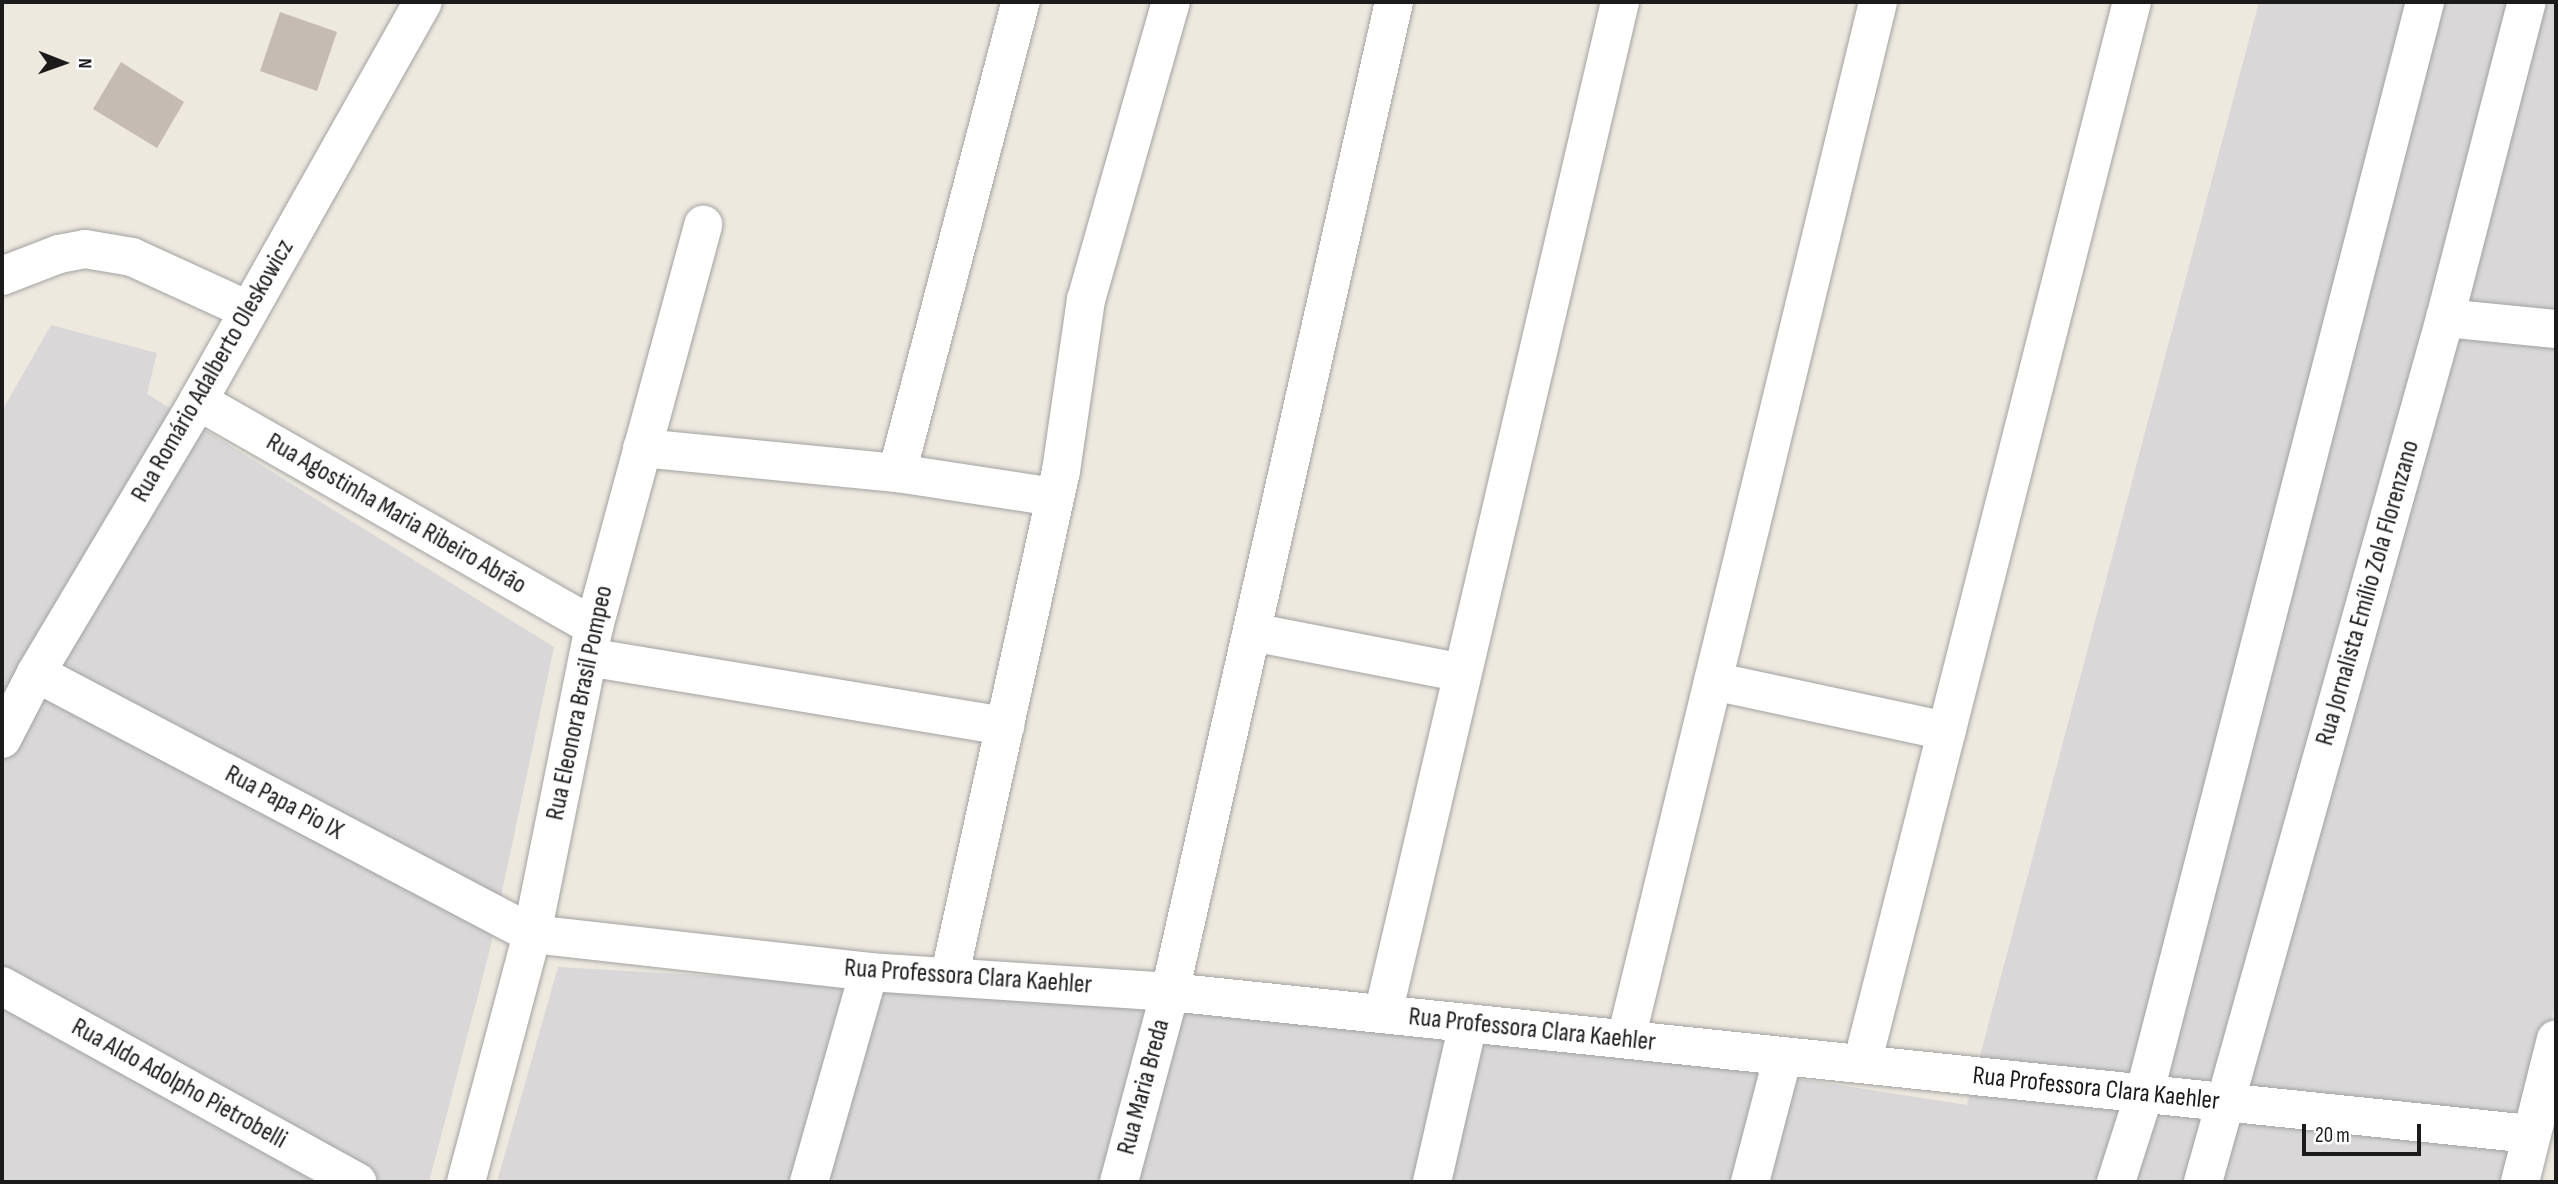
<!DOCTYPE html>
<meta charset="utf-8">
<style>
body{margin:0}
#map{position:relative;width:2558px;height:1184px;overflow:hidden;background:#ede9df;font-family:"Sofia Sans Condensed",sans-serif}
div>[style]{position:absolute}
.residential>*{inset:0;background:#d9d7d7}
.building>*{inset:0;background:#c5bbb3}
.roads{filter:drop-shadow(0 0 2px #a2a2a2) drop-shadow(0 0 2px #a2a2a2)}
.minor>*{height:38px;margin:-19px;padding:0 19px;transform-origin:19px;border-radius:19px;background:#fff}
span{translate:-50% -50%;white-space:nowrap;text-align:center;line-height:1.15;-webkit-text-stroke:6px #fff;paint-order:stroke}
.street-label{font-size:26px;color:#1b1b1b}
.frame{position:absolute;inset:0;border:4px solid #1b1b1b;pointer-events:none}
.north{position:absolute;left:28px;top:28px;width:70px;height:70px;-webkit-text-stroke:5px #fff;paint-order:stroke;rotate:91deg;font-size:19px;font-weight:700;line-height:28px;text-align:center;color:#1b1b1b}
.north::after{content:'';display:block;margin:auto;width:24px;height:32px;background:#1b1b1b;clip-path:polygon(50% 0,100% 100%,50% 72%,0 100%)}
.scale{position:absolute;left:2302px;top:1124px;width:119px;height:32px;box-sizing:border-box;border:4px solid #1b1b1b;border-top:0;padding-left:9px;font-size:21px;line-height:24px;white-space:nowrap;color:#1b1b1b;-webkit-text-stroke:5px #fff;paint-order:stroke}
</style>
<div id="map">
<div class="residential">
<i style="clip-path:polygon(2259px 2px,2556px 2px,2556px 1001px,2510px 1182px,497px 1182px,558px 967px,1382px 1014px,1967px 1105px)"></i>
<i style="clip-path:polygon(51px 325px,157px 353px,147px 394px,554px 647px,489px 953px,429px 1182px,2px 1182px,2px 411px)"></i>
</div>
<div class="building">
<i style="clip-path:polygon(280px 12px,337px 32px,317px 91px,260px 71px)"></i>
<i style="clip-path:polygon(121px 62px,184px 102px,157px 148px,93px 109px)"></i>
</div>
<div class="roads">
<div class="minor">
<i style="left:2px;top:276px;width:61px;rotate:-21.1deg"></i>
<i style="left:59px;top:254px;width:26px;rotate:-11deg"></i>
<i style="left:85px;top:249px;width:48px;rotate:9.7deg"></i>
<i style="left:132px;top:257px;width:128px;rotate:24.6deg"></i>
<i style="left:2445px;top:318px;width:112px;rotate:5.7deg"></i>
<i style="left:198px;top:401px;width:456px;rotate:29.7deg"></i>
<i style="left:642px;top:448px;width:256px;rotate:5.6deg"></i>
<i style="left:897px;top:473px;width:159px;rotate:8.7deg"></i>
<i style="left:897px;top:473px;width:487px;rotate:-75.3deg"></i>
<i style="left:1252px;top:632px;width:214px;rotate:11deg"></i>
<i style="left:588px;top:657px;width:423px;rotate:9.4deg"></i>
<i style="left:36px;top:673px;width:560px;rotate:27.75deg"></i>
<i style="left:532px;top:934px;width:339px;rotate:6.4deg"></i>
<i style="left:869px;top:972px;width:302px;rotate:3.8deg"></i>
<i style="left:1170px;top:992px;width:1368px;rotate:5.96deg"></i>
<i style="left:1713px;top:681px;width:239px;rotate:12.1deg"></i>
<i style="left:2px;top:739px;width:74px;rotate:-62.7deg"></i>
<i style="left:36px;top:673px;width:317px;rotate:-59.2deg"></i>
<i style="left:198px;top:401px;width:458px;rotate:-60.6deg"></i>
<i style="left:950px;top:974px;width:515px;rotate:-77.56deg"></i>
<i style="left:1061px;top:471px;width:173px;rotate:-81.7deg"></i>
<i style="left:1086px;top:300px;width:310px;rotate:-74.1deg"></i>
<i style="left:2px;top:986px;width:406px;rotate:28.9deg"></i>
<i style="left:1383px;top:1014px;width:1039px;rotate:-76.82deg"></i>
<i style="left:1626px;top:1039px;width:1067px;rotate:-76.34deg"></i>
<i style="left:1862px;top:1064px;width:1096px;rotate:-75.74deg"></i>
<i style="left:466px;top:1182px;width:257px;rotate:-75.1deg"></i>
<i style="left:532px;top:934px;width:313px;rotate:-78.6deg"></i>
<i style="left:594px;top:627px;width:417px;rotate:-74.8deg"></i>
<i style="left:809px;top:1182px;width:218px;rotate:-74.1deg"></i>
<i style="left:1119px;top:1182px;width:197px;rotate:-75deg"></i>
<i style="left:1170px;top:992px;width:1015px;rotate:-77.25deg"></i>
<i style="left:1432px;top:1182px;width:163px;rotate:-77.2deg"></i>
<i style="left:1750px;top:1182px;width:130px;rotate:-75.3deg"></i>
<i style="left:2116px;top:1182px;width:91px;rotate:-72.2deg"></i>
<i style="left:2144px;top:1095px;width:1129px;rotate:-75.58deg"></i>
<i style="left:2203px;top:1182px;width:897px;rotate:-74.35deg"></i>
<i style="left:2445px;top:318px;width:326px;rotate:-75.5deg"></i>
<i style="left:2520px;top:1182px;width:147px;rotate:-75.9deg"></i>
</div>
</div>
<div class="street-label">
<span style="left:213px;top:371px;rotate:-60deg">Rua Romário Adalberto Oleskowicz</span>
<span style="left:396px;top:514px;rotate:30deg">Rua Agostinha Maria Ribeiro Abrão</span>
<span style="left:2368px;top:593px;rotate:-74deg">Rua Jornalista Emílio Zola Florenzano</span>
<span style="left:580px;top:703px;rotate:-78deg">Rua Eleonora Brasil Pompeo</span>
<span style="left:284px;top:803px;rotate:28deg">Rua Papa Pio IX</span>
<span style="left:968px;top:977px;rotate:4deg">Rua Professora Clara Kaehler</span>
<span style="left:1532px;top:1030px;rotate:6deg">Rua Professora Clara Kaehler</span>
<span style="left:179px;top:1084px;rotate:29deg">Rua Aldo Adolpho Pietrobelli</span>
<span style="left:1144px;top:1087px;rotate:-75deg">Rua Maria Breda</span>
<span style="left:2096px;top:1089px;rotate:6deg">Rua Professora Clara Kaehler</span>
</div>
<div class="frame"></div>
<div class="north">N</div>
<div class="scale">20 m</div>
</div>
